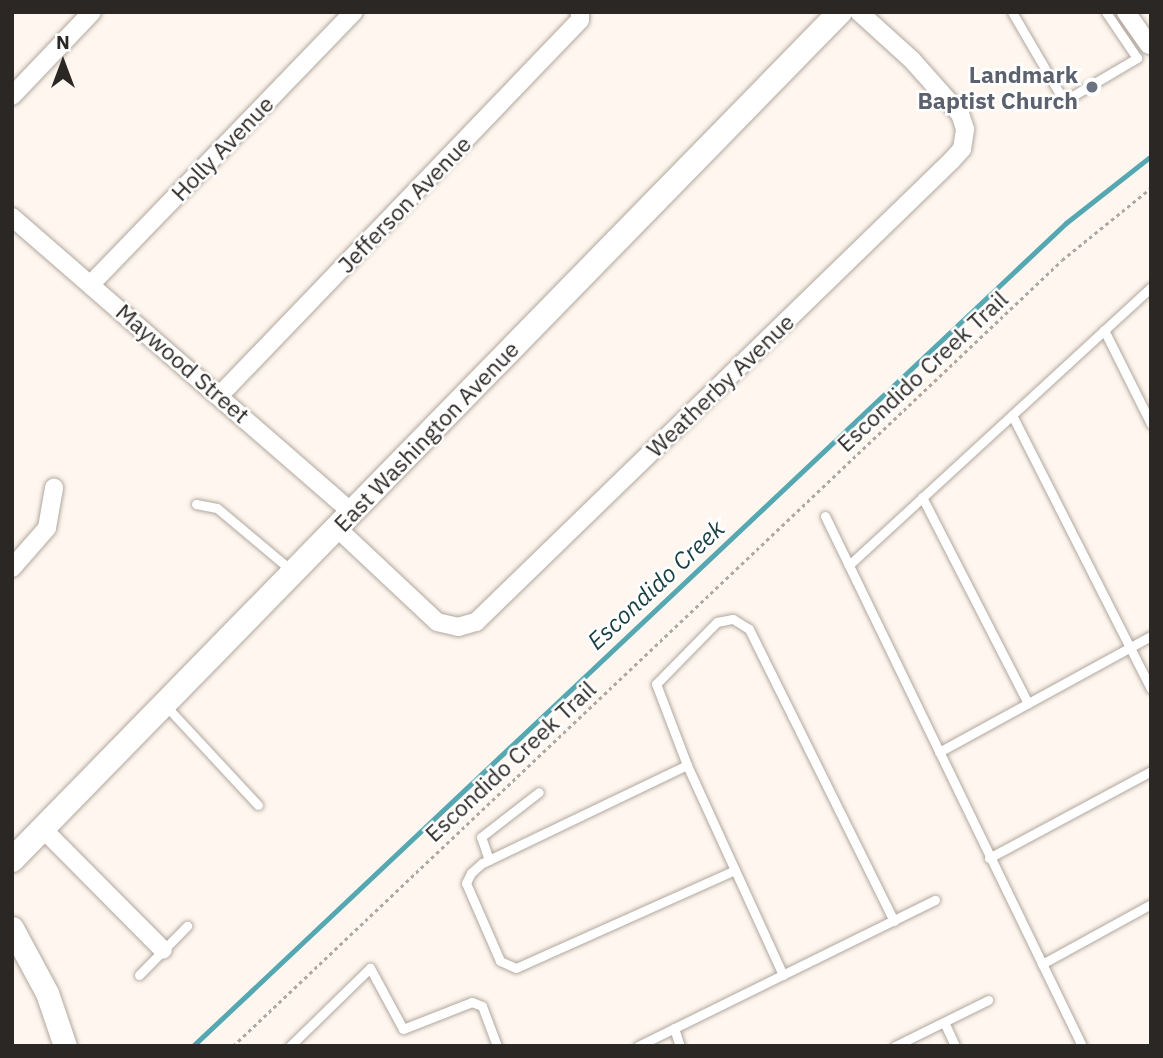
<!DOCTYPE html>
<style>
body{margin:0}
#map{position:relative;width:1163px;height:1058px;overflow:hidden;background:#fff7ef;font-family:"IBM Plex Sans",sans-serif}
div>[style]{position:absolute}
.stream>*{height:4.5px;margin:-2.25px;padding:0 2.25px;transform-origin:2.25px;border-radius:2.25px;background:#55a8b1}
.path>*{height:2.5px;margin-top:-1.25px;transform-origin:0;background:repeating-linear-gradient(90deg,#afa8a2 0 3.5px,transparent 0 7px)}
.roads{filter:drop-shadow(0 0 2px #b1a79f) drop-shadow(0 0 2px #b1a79f)}
.service>*{height:9px;margin:-4.5px;padding:0 4.5px;transform-origin:4.5px;border-radius:4.5px;background:#fff}
.minor>*{height:18px;margin:-9px;padding:0 9px;transform-origin:9px;border-radius:9px;background:#fff}
.tertiary>*{height:23px;margin:-11.5px;padding:0 11.5px;transform-origin:11.5px;border-radius:11.5px;background:#fff}
.secondary>*{height:24px;margin:-12px;padding:0 12px;transform-origin:12px;border-radius:12px;background:#fff}
.dots>*{width:19px;height:19px;translate:-50% -50%;box-sizing:border-box;border:4px solid #fff;border-radius:50%}
span{translate:-50% -50%;white-space:nowrap;text-align:center;line-height:1.15;-webkit-text-stroke:5px #fff;paint-order:stroke}
.worship-label{font-size:23px;color:#5b616d;font-weight:700}
.right{translate:-100% -50%;text-align:right}
.street-label{font-size:23px;color:#2b2724}
.water-label{font-size:24px;color:#173f43;font-style:italic}
.frame{position:absolute;inset:0;border:14px solid #2b2724;pointer-events:none}
.north{position:absolute;left:28px;top:28px;width:70px;height:70px;-webkit-text-stroke:5px #fff;paint-order:stroke;rotate:0deg;font-size:19px;font-weight:700;line-height:28px;text-align:center;color:#2b2724}
.north::after{content:'';display:block;margin:auto;width:24px;height:32px;background:#2b2724;clip-path:polygon(50% 0,100% 100%,50% 72%,0 100%)}
</style>
<div id="map">
<div class="stream">
<i style="left:193px;top:1046px;width:1200px;rotate:-43.31deg"></i>
<i style="left:1066px;top:223px;width:108px;rotate:-38.2deg"></i>
</div>
<div class="path">
<i style="left:233px;top:1046px;width:1142px;rotate:-43.47deg"></i>
<i style="left:1062px;top:260px;width:114px;rotate:-39deg"></i>
</div>
<div class="roads">
<div class="service">
<i style="left:1012px;top:12px;width:103px;rotate:59.7deg"></i>
<i style="left:1064px;top:101px;width:85px;rotate:-30.5deg"></i>
<i style="left:1137px;top:58px;width:55px;rotate:-124deg"></i>
<i style="left:1104px;top:330px;width:105px;rotate:63.4deg"></i>
<i style="left:1012px;top:415px;width:307px;rotate:63.1deg"></i>
<i style="left:922px;top:497px;width:232px;rotate:62.8deg"></i>
<i style="left:196px;top:504px;width:21px;rotate:11deg"></i>
<i style="left:217px;top:508px;width:98px;rotate:40deg"></i>
<i style="left:825px;top:516px;width:589px;rotate:64.13deg"></i>
<i style="left:849px;top:565px;width:410px;rotate:-42.6deg"></i>
<i style="left:166px;top:706px;width:135px;rotate:47.1deg"></i>
<i style="left:939px;top:752px;width:242px;rotate:-28.7deg"></i>
<i style="left:687px;top:765px;width:227px;rotate:154.4deg"></i>
<i style="left:482px;top:863px;width:15px;rotate:138deg"></i>
<i style="left:471px;top:873px;width:11px;rotate:117deg"></i>
<i style="left:466px;top:883px;width:85px;rotate:66.4deg"></i>
<i style="left:500px;top:961px;width:17px;rotate:24deg"></i>
<i style="left:516px;top:968px;width:240px;rotate:-24.1deg"></i>
<i style="left:989px;top:858px;width:184px;rotate:-28.2deg"></i>
<i style="left:489px;top:860px;width:24px;rotate:-109deg"></i>
<i style="left:481px;top:837px;width:73px;rotate:-37.8deg"></i>
<i style="left:1042px;top:964px;width:124px;rotate:-28.8deg"></i>
<i style="left:139px;top:975px;width:69px;rotate:-45.6deg"></i>
<i style="left:783px;top:975px;width:231px;rotate:-114.6deg"></i>
<i style="left:687px;top:765px;width:87px;rotate:-110.9deg"></i>
<i style="left:656px;top:684px;width:87px;rotate:-45.5deg"></i>
<i style="left:717px;top:622px;width:16px;rotate:-11deg"></i>
<i style="left:733px;top:619px;width:19px;rotate:32deg"></i>
<i style="left:749px;top:629px;width:326px;rotate:63.6deg"></i>
<i style="left:944px;top:1022px;width:26px;rotate:65deg"></i>
<i style="left:674px;top:1028px;width:19px;rotate:72deg"></i>
<i style="left:290px;top:1046px;width:112px;rotate:-44.3deg"></i>
<i style="left:370px;top:968px;width:69px;rotate:61.6deg"></i>
<i style="left:403px;top:1029px;width:74px;rotate:-21.4deg"></i>
<i style="left:472px;top:1002px;width:11px;rotate:22deg"></i>
<i style="left:482px;top:1006px;width:43px;rotate:69.4deg"></i>
<i style="left:638px;top:1046px;width:331px;rotate:-26.2deg"></i>
<i style="left:895px;top:1046px;width:104px;rotate:-26.3deg"></i>
</div>
<div class="minor">
<i style="left:1126px;top:12px;width:40px;rotate:55.1deg"></i>
<i style="left:12px;top:96px;width:116px;rotate:-46.4deg"></i>
<i style="left:12px;top:217px;width:449px;rotate:41deg"></i>
<i style="left:91px;top:284px;width:378px;rotate:-46deg"></i>
<i style="left:221px;top:394px;width:518px;rotate:-46.17deg"></i>
<i style="left:580px;top:20px;width:8px;rotate:-90deg"></i>
<i style="left:337px;top:528px;width:137px;rotate:43.2deg"></i>
<i style="left:437px;top:622px;width:22px;rotate:13deg"></i>
<i style="left:458px;top:627px;width:19px;rotate:-16deg"></i>
<i style="left:476px;top:622px;width:663px;rotate:-44.14deg"></i>
<i style="left:952px;top:160px;width:15px;rotate:-48deg"></i>
<i style="left:962px;top:149px;width:20px;rotate:-81deg"></i>
<i style="left:965px;top:129px;width:16px;rotate:-108deg"></i>
<i style="left:960px;top:114px;width:72px;rotate:-131.6deg"></i>
<i style="left:912px;top:60px;width:72px;rotate:-137.8deg"></i>
<i style="left:12px;top:568px;width:53px;rotate:-48.8deg"></i>
<i style="left:47px;top:528px;width:41px;rotate:-80.1deg"></i>
<i style="left:43px;top:829px;width:170px;rotate:45.2deg"></i>
</div>
<div class="tertiary">
<i style="left:12px;top:928px;width:74px;rotate:61.7deg"></i>
<i style="left:47px;top:993px;width:56px;rotate:71.2deg"></i>
</div>
<div class="secondary">
<i style="left:12px;top:860px;width:1185px;rotate:-45.68deg"></i>
</div>
</div>
<div class="dots">
<i style="left:1092px;top:87px;background:#6b7280"></i>
</div>
<div class="worship-label">
<span class="right" style="left:1078px;top:87px">Landmark<br>Baptist Church</span>
</div>
<div class="street-label">
<span style="left:222px;top:148px;rotate:-46deg">Holly Avenue</span>
<span style="left:404px;top:204px;rotate:-46deg">Jefferson Avenue</span>
<span style="left:183px;top:363px;rotate:41deg">Maywood Street</span>
<span style="left:922px;top:371px;rotate:-43deg">Escondido Creek Trail</span>
<span style="left:720px;top:385px;rotate:-44deg">Weatherby Avenue</span>
<span style="left:426px;top:436px;rotate:-46deg">East Washington Avenue</span>
<span style="left:510px;top:761px;rotate:-43deg">Escondido Creek Trail</span>
</div>
<div class="water-label">
<span style="left:656px;top:585px;rotate:-43deg">Escondido Creek</span>
</div>
<div class="frame"></div>
<div class="north">N</div>
</div>
